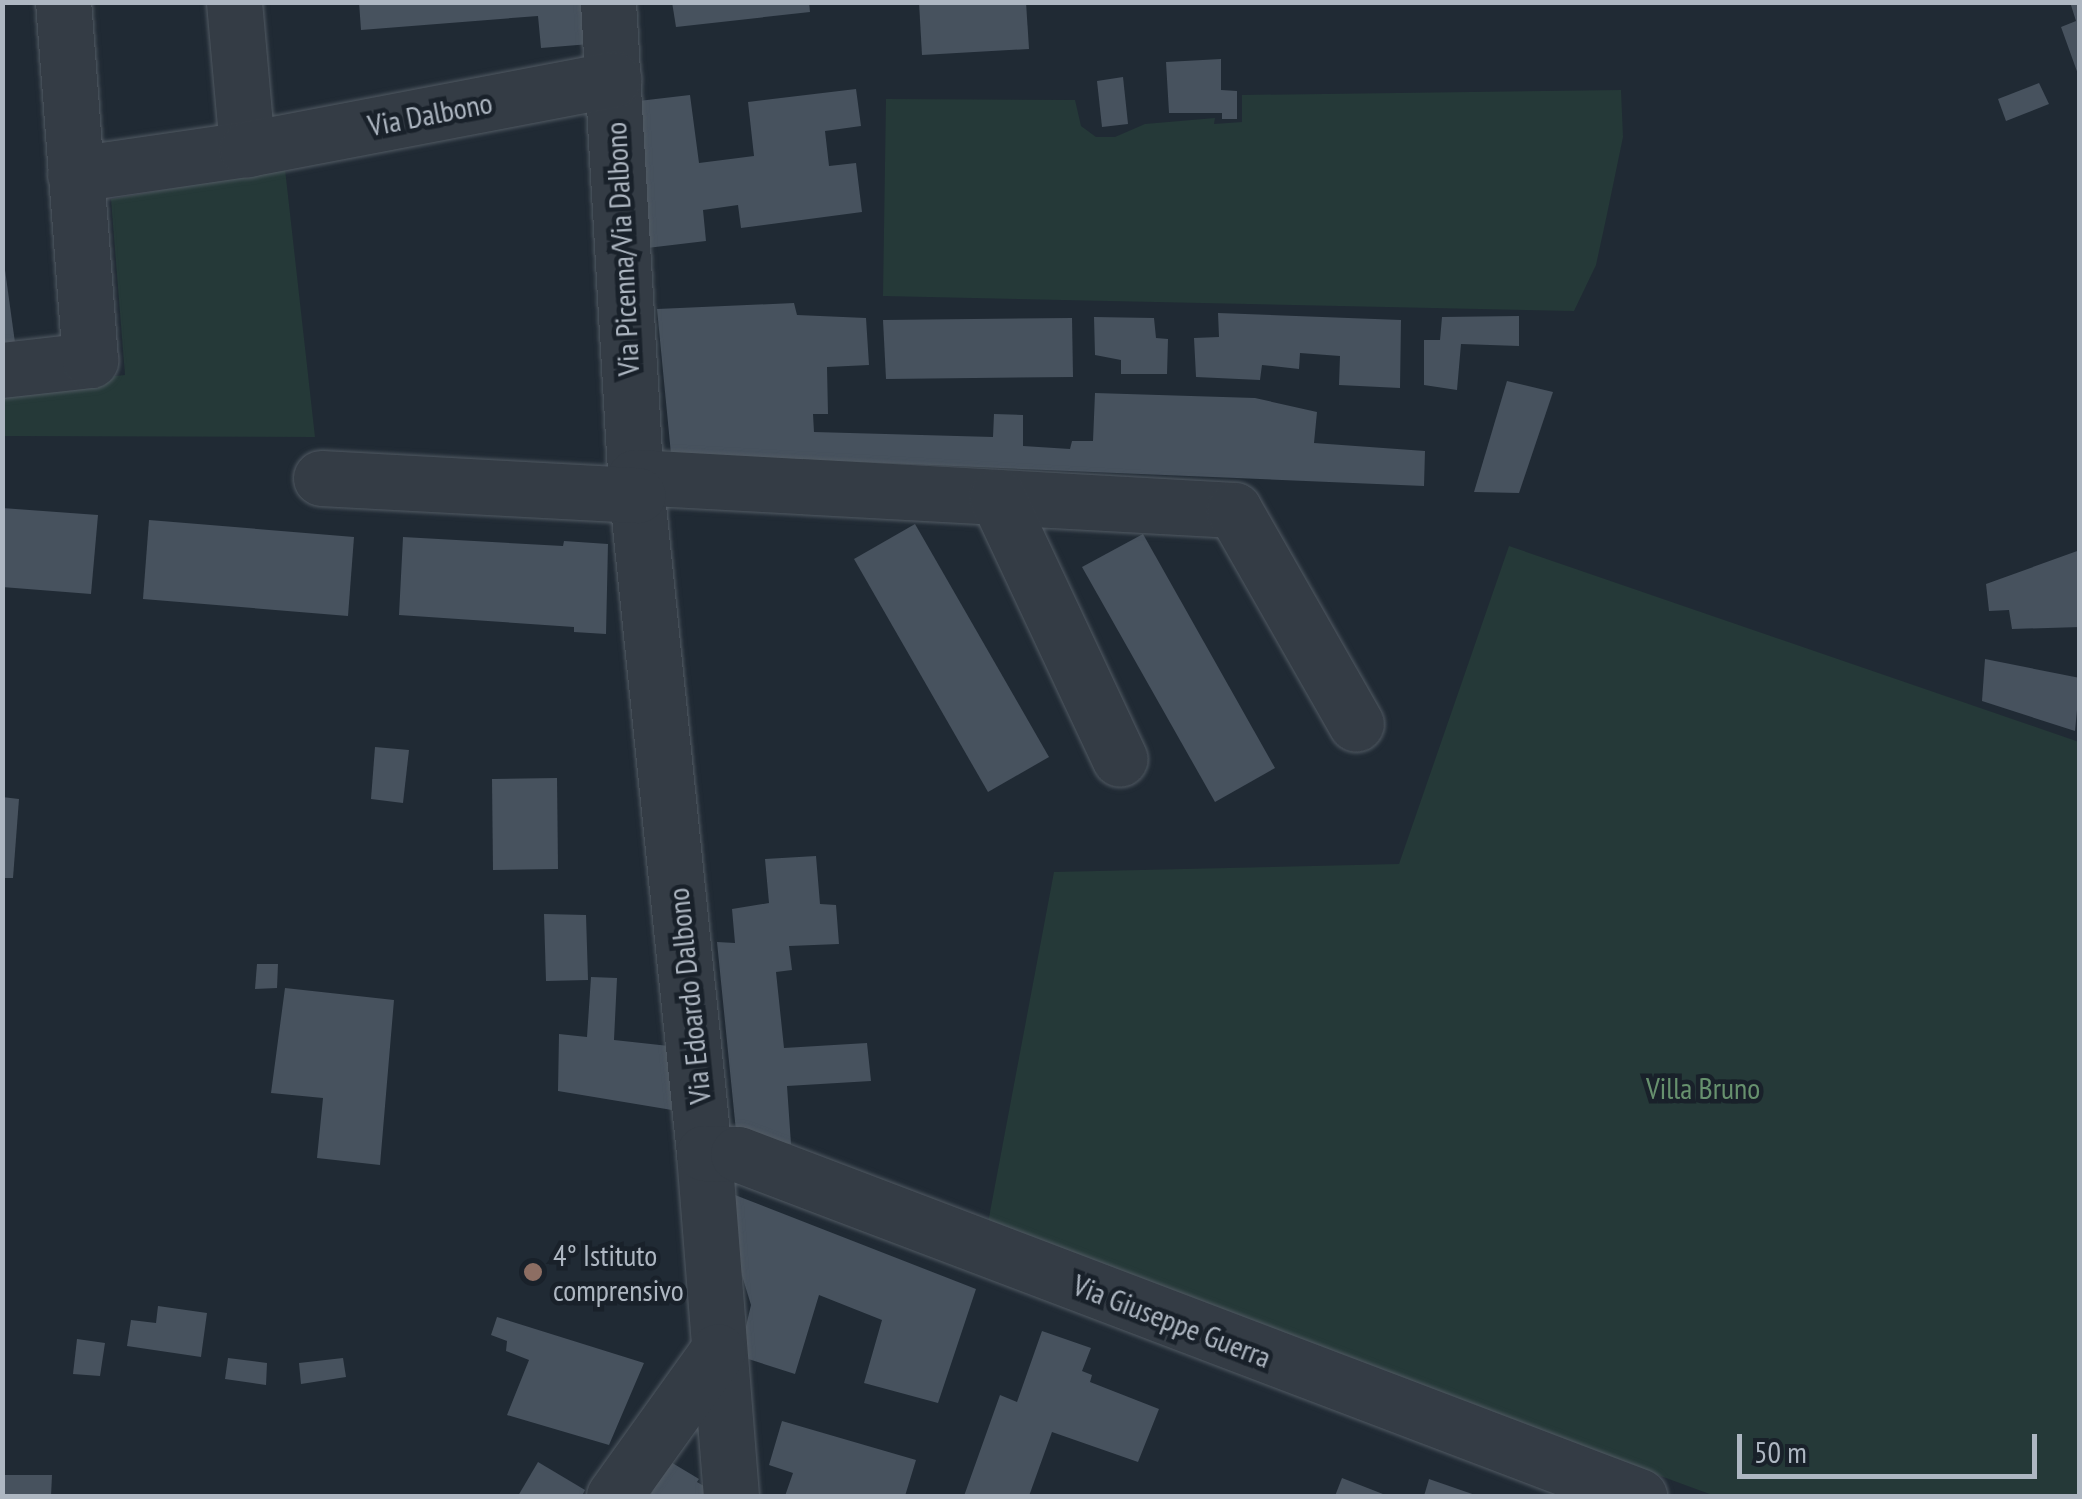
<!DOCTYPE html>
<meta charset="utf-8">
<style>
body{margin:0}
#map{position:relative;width:2082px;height:1499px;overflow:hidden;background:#202a34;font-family:"PT Sans Narrow",sans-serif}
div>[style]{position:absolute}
.green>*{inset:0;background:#253938}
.building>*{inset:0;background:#47525e}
.roads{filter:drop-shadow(0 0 2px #515a63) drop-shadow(0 0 2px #515a63)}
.minor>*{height:55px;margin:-27.5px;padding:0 27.5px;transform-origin:27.5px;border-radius:27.5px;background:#343c45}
.dots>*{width:28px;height:28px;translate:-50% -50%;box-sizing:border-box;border:5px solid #19212a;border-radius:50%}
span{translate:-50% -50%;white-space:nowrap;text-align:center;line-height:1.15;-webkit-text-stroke:9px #19212a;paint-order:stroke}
.street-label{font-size:30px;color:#aeb7c2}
.park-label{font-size:30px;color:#67916e}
.poi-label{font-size:30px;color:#aeb7c2}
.left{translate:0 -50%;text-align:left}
.frame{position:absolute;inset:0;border:5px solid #aeb7c2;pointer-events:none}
.scale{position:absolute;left:1737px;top:1434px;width:300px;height:45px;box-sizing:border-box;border:5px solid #aeb7c2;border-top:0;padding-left:12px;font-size:30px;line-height:35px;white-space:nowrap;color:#aeb7c2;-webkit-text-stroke:8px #19212a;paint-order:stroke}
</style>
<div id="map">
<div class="green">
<i style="clip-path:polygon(1621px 90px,1623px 137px,1606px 219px,1596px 265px,1574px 311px,883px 296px,886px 99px,1075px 100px,1081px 126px,1096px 137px,1115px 137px,1145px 124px,1215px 118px,1214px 124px,1242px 122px,1242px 95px)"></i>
<i style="clip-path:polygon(285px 169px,315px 437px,3px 436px,3px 387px,125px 375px,111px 199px)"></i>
<i style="clip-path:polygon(1509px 546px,2079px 742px,2079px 1496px,1715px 1496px,987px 1228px,1054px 872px,1399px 864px)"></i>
</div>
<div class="building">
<i style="clip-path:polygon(359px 2px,587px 2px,590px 44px,541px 48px,538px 16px,361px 30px)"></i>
<i style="clip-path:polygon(672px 2px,809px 2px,810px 12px,676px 27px)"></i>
<i style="clip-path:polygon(919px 2px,1026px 2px,1029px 49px,922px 55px)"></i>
<i style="clip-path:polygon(2070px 2px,2080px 2px,2079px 77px,2061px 27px,2076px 21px)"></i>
<i style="clip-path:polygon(1221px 59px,1221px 90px,1237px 91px,1237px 119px,1222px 119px,1222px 113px,1169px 113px,1166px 62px)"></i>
<i style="clip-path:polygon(1123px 77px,1128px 124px,1102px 127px,1097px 81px)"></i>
<i style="clip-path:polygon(2039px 83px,2049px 104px,2006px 121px,1998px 99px)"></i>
<i style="clip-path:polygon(856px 89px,861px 126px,825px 131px,829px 166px,856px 163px,862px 212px,741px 228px,738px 205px,703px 210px,706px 241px,647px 248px,630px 102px,690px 95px,699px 163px,754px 156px,748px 102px)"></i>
<i style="clip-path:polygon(2px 248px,16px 350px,2px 351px)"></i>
<i style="clip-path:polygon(794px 303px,797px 315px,866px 318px,869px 365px,827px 367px,828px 414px,813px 414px,814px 432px,993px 437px,994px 414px,1023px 415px,1023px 446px,1070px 449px,1072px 441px,1093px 441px,1095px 393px,1255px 398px,1317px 412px,1314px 443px,1425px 451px,1424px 486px,671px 454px,657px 309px)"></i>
<i style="clip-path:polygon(1218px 313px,1401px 320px,1400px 388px,1339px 385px,1340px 356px,1300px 353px,1299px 369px,1262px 365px,1260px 380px,1196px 377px,1194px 338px,1219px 337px)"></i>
<i style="clip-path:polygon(1519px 316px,1519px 346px,1461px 344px,1457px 390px,1424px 385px,1424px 340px,1440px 340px,1442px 317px)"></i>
<i style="clip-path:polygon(1094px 317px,1154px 318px,1156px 338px,1168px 339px,1167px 374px,1121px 374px,1121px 360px,1095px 355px)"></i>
<i style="clip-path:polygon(1072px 318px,1073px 377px,886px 379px,883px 320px)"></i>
<i style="clip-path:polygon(1507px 381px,1553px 392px,1519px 493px,1474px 492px)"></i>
<i style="clip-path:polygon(2px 508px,98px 515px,91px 594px,2px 587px)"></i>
<i style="clip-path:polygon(149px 520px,354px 537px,348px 616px,143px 599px)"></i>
<i style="clip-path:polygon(915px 524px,1049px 757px,988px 792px,854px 559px)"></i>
<i style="clip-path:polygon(1143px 534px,1275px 768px,1215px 802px,1082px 567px)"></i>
<i style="clip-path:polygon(403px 537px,563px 546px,564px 541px,608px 544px,606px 634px,574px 632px,574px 627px,399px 615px)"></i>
<i style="clip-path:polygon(2080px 550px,2080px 627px,2012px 629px,2009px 610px,1989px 611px,1986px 584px)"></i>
<i style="clip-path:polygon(1985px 659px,2080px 678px,2075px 731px,1982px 701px)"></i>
<i style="clip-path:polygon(375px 747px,409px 750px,403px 803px,371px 799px)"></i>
<i style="clip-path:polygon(557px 778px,558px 869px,493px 870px,492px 779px)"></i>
<i style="clip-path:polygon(2px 797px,19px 799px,13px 878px,2px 878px)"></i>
<i style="clip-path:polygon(816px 856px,820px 904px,836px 905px,839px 944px,789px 946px,792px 970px,776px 972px,784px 1048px,867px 1043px,871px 1081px,787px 1086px,791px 1144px,737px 1141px,717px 942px,735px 943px,732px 909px,769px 903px,765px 859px)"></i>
<i style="clip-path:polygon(544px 914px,586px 915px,588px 980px,546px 981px)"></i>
<i style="clip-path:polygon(257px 964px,278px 964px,277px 988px,255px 989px)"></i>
<i style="clip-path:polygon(591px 977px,617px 978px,614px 1040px,669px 1046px,672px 1110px,558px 1091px,559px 1034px,587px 1037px)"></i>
<i style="clip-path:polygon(285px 988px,394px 1000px,380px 1165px,317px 1158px,323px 1098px,271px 1093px)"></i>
<i style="clip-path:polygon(735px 1195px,976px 1289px,938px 1403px,864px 1383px,882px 1320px,819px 1295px,795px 1374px,739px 1356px,751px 1305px,726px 1223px)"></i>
<i style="clip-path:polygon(158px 1306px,207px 1313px,201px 1357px,127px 1346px,131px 1320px,156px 1323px)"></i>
<i style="clip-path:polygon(497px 1317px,644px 1363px,609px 1445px,507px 1415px,529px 1360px,506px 1351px,507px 1341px,491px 1335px)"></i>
<i style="clip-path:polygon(1042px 1331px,1091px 1348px,1082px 1371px,1092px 1375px,1090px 1382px,1159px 1409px,1138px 1462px,1052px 1432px,1029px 1496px,964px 1496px,1000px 1395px,1017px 1402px)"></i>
<i style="clip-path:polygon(77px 1339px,105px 1343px,100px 1376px,73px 1374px)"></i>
<i style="clip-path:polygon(228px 1358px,267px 1363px,266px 1385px,225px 1379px)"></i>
<i style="clip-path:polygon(343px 1358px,346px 1377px,301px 1384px,299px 1363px)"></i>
<i style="clip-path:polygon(782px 1421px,916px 1460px,905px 1496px,785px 1496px,793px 1473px,769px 1465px)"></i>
<i style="clip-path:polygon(669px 1461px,699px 1479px,697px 1482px,714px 1492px,711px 1496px,650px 1496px)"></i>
<i style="clip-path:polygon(538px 1462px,585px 1490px,582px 1496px,518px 1496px)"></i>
<i style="clip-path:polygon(4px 1475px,52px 1475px,51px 1496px,2px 1496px)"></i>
<i style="clip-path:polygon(1342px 1478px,1388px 1496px,1335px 1496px)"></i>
<i style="clip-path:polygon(1429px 1479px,1478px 1496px,1424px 1496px)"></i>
</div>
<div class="roads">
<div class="minor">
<i style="left:234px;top:2px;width:148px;rotate:84.9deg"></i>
<i style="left:608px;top:2px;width:476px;rotate:86.7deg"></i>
<i style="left:635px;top:477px;width:680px;rotate:84.17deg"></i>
<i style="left:704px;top:1153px;width:344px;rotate:85.5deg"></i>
<i style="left:75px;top:174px;width:174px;rotate:-8.3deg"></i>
<i style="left:247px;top:149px;width:373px;rotate:-10.8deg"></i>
<i style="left:2px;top:370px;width:89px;rotate:-6.5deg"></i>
<i style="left:90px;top:360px;width:359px;rotate:-94.3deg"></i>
<i style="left:635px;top:477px;width:600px;rotate:3.15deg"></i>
<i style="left:1234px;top:510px;width:246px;rotate:60.3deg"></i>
<i style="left:321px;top:478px;width:317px;rotate:3.1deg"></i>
<i style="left:997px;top:497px;width:289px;rotate:64.9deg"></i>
<i style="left:704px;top:1153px;width:34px;rotate:2deg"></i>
<i style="left:738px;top:1154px;width:964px;rotate:20.79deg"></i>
<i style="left:614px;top:1496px;width:178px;rotate:-54.4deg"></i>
</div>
</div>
<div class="dots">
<i style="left:533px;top:1272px;background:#8d6e63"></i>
</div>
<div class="street-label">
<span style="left:430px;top:114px;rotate:-11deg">Via Dalbono</span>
<span style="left:622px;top:249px;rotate:-93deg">Via Picenna/Via Dalbono</span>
<span style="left:689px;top:996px;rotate:-96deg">Via Edoardo Dalbono</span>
<span style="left:1172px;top:1321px;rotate:21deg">Via Giuseppe Guerra</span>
</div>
<div class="park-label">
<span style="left:1703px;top:1088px">Villa Bruno</span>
</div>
<div class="poi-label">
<span class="left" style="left:553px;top:1272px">4° Istituto<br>comprensivo</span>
</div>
<div class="frame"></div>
<div class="scale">50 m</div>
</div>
